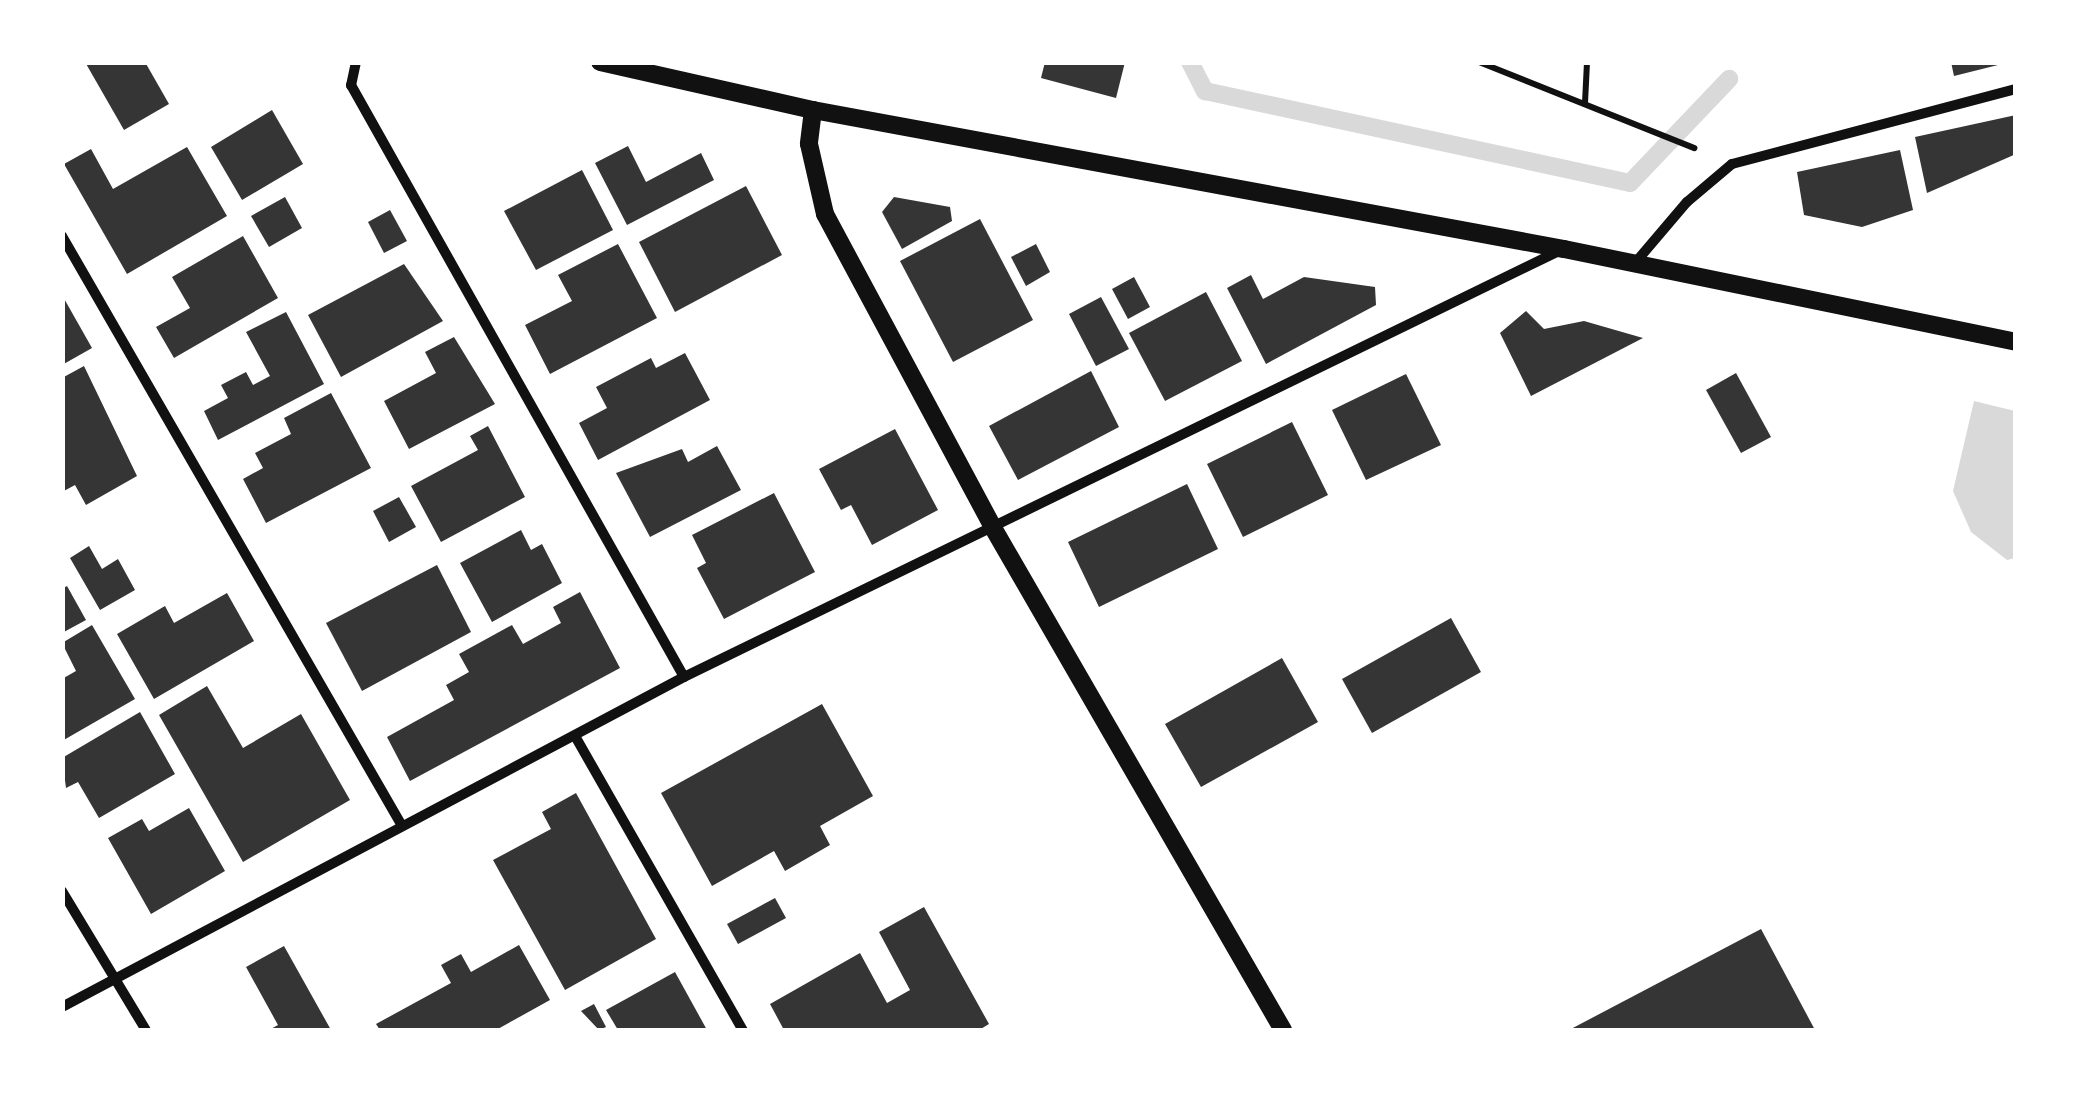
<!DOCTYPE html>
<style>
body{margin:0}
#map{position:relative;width:2078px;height:1093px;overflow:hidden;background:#fff;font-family:"Sofia Sans Condensed",sans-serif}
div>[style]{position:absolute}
.water>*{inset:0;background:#d9d9d9}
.stream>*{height:18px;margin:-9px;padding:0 9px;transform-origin:9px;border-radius:9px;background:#d9d9d9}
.building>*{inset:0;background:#353535}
.path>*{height:6px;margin:-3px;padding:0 3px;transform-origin:3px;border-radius:3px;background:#111}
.minor>*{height:10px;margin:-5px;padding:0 5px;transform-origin:5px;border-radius:5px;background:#111}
.tertiary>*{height:18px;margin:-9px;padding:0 9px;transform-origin:9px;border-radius:9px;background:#111}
span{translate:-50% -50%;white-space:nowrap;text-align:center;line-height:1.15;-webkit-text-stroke:8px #fff;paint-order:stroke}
.frame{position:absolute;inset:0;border:65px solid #fff;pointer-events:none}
</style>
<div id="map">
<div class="water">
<i style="clip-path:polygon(1974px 401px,2015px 411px,2015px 558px,2007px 560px,1971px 532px,1953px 491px)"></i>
</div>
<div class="stream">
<i style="left:1190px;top:62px;width:33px;rotate:63deg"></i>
<i style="left:1205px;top:91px;width:435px;rotate:12.2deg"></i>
<i style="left:1630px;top:183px;width:144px;rotate:-46.4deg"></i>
</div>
<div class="building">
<i style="clip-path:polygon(85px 62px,145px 62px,169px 104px,124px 130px)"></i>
<i style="clip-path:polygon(1045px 62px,1125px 62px,1116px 98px,1041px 78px)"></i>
<i style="clip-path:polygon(1951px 62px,2002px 62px,2002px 64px,1954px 76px)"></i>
<i style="clip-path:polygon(272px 110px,303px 164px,242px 200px,211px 147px)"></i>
<i style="clip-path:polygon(2016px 115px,2016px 154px,1927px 193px,1915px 137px)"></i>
<i style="clip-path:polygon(628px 146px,646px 182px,701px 153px,714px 180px,627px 225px,595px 163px)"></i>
<i style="clip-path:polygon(187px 147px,227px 216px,127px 274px,64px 164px,91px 149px,113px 189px)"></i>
<i style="clip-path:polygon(1900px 150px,1913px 210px,1862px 227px,1804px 215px,1797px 172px)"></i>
<i style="clip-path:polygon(582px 170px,613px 230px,536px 270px,504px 211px)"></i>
<i style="clip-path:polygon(746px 186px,782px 255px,675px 312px,639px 242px)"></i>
<i style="clip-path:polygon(285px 197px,302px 228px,269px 247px,251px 216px)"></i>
<i style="clip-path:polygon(894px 197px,950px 207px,952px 221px,902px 249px,882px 212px)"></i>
<i style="clip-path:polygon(390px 210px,407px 241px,384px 253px,368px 222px)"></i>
<i style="clip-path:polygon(980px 219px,1033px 320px,953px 362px,900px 261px)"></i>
<i style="clip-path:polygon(243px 236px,278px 298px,174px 358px,156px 327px,190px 308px,172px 277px)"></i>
<i style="clip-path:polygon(618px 244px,657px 318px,550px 374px,525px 325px,572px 301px,558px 275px)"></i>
<i style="clip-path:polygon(1036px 244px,1050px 272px,1026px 286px,1011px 257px)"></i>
<i style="clip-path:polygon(404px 264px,443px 321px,341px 377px,308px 315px)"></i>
<i style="clip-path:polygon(1251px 275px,1263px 299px,1304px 277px,1375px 287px,1376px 305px,1266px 364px,1227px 288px)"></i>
<i style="clip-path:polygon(1134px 277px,1150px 307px,1128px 319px,1112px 289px)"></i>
<i style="clip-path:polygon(1206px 292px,1242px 361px,1165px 401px,1129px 333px)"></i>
<i style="clip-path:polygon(62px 295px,92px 348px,62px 365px)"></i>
<i style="clip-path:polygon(1101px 297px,1129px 349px,1096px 366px,1069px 314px)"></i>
<i style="clip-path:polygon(1526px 311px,1544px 329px,1584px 321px,1643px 338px,1531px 396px,1500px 333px)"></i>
<i style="clip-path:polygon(286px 312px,324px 384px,218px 440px,204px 411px,228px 398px,221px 385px,246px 372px,253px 385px,270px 376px,246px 332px)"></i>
<i style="clip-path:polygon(454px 337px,495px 404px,409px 449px,384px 401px,436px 373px,425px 352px)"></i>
<i style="clip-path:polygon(685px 353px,710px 400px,598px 460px,579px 423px,607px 408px,596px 387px,651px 358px,656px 368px)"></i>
<i style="clip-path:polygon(84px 366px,137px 476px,86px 505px,75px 485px,62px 492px,62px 378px)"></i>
<i style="clip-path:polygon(1091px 371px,1119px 427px,1018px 480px,989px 426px)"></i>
<i style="clip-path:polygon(1736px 373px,1771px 437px,1741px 453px,1706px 390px)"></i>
<i style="clip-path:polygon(1406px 374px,1441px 445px,1366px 480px,1332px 410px)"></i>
<i style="clip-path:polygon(331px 393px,371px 468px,266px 523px,243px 479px,263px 468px,255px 453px,291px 434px,284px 418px)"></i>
<i style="clip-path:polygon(1292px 422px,1328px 495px,1243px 537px,1207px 464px)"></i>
<i style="clip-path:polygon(488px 426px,525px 497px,441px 542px,411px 486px,478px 450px,470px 436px)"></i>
<i style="clip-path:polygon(895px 429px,938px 510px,872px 545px,851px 505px,841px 510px,819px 469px)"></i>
<i style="clip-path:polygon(717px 446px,741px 490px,650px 537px,616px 473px,682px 449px,688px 462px)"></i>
<i style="clip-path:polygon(1187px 484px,1218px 549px,1099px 607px,1068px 542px)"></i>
<i style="clip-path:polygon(774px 493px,815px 572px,724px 619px,697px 568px,706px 563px,692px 535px)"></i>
<i style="clip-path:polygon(399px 497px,416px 527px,389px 542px,373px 511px)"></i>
<i style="clip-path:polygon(521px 530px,531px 550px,542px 544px,562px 583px,492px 622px,460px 563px)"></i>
<i style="clip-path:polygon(89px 546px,102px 569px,118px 559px,135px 590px,100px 610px,70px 558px)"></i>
<i style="clip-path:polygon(437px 565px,471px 632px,362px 691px,326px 623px)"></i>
<i style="clip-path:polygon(67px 586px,86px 620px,62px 633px,62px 589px)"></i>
<i style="clip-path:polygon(580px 592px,620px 668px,410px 781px,387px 737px,454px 700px,446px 685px,469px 672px,459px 654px,512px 625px,523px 644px,561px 623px,553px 607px)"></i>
<i style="clip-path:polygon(227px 593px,254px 641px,154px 699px,117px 634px,165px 606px,174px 623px)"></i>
<i style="clip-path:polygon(1451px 618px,1481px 672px,1372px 733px,1342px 679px)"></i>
<i style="clip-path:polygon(92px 625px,135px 699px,62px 741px,62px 679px,76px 671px,62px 643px)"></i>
<i style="clip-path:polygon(1282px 658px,1318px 722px,1201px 787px,1165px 724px)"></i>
<i style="clip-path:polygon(207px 686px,243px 748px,301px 714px,350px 800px,243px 862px,159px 715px)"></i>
<i style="clip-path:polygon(822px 704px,873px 796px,820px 826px,830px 845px,785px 871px,774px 851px,712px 886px,661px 793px)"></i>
<i style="clip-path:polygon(140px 712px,175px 774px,99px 818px,78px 782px,66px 788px,62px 758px)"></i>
<i style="clip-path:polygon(576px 793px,656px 939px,565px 990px,493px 860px,551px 829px,542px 812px)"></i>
<i style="clip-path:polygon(189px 808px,225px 871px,151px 914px,108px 838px,142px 819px,149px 831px)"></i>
<i style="clip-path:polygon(775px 898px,786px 918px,738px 944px,727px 924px)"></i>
<i style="clip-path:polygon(924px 907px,989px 1024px,979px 1030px,784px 1030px,770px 1004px,860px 953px,887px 1003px,910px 990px,879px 932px)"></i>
<i style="clip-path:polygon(1761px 929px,1815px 1030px,1569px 1030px)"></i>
<i style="clip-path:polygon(519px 945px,550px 1000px,496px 1030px,380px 1030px,376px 1024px,451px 983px,441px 965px,461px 954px,471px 972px)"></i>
<i style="clip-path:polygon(284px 946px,331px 1030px,269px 1030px,278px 1025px,246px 967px)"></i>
<i style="clip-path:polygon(675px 972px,707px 1030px,618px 1030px,606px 1010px)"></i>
<i style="clip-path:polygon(594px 1004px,606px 1027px,599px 1030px,581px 1011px)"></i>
</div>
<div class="path">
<i style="left:1479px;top:62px;width:232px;rotate:21.8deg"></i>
<i style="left:1585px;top:103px;width:41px;rotate:-87.2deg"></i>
</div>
<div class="minor">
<i style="left:356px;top:62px;width:24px;rotate:102deg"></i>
<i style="left:351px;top:85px;width:679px;rotate:60.64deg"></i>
<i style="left:62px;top:236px;width:679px;rotate:60.04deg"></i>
<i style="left:1635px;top:263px;width:80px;rotate:-49.6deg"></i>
<i style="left:1687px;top:202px;width:59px;rotate:-40.2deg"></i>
<i style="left:1732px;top:164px;width:294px;rotate:-14.8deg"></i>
<i style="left:575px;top:736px;width:339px;rotate:60.3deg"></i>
<i style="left:62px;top:891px;width:162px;rotate:58.9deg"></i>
<i style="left:62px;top:1007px;width:704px;rotate:-27.95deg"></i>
<i style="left:684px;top:677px;width:975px;rotate:-25.96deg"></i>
</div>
<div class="tertiary">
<i style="left:600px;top:62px;width:218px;rotate:12.7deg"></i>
<i style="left:813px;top:110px;width:764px;rotate:10.49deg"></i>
<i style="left:1564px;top:249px;width:461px;rotate:11.6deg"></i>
<i style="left:813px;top:110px;width:34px;rotate:97deg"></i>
<i style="left:809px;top:144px;width:72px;rotate:77.1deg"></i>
<i style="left:825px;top:214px;width:354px;rotate:61.8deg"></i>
<i style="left:992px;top:526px;width:582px;rotate:60deg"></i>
</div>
<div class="frame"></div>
</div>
